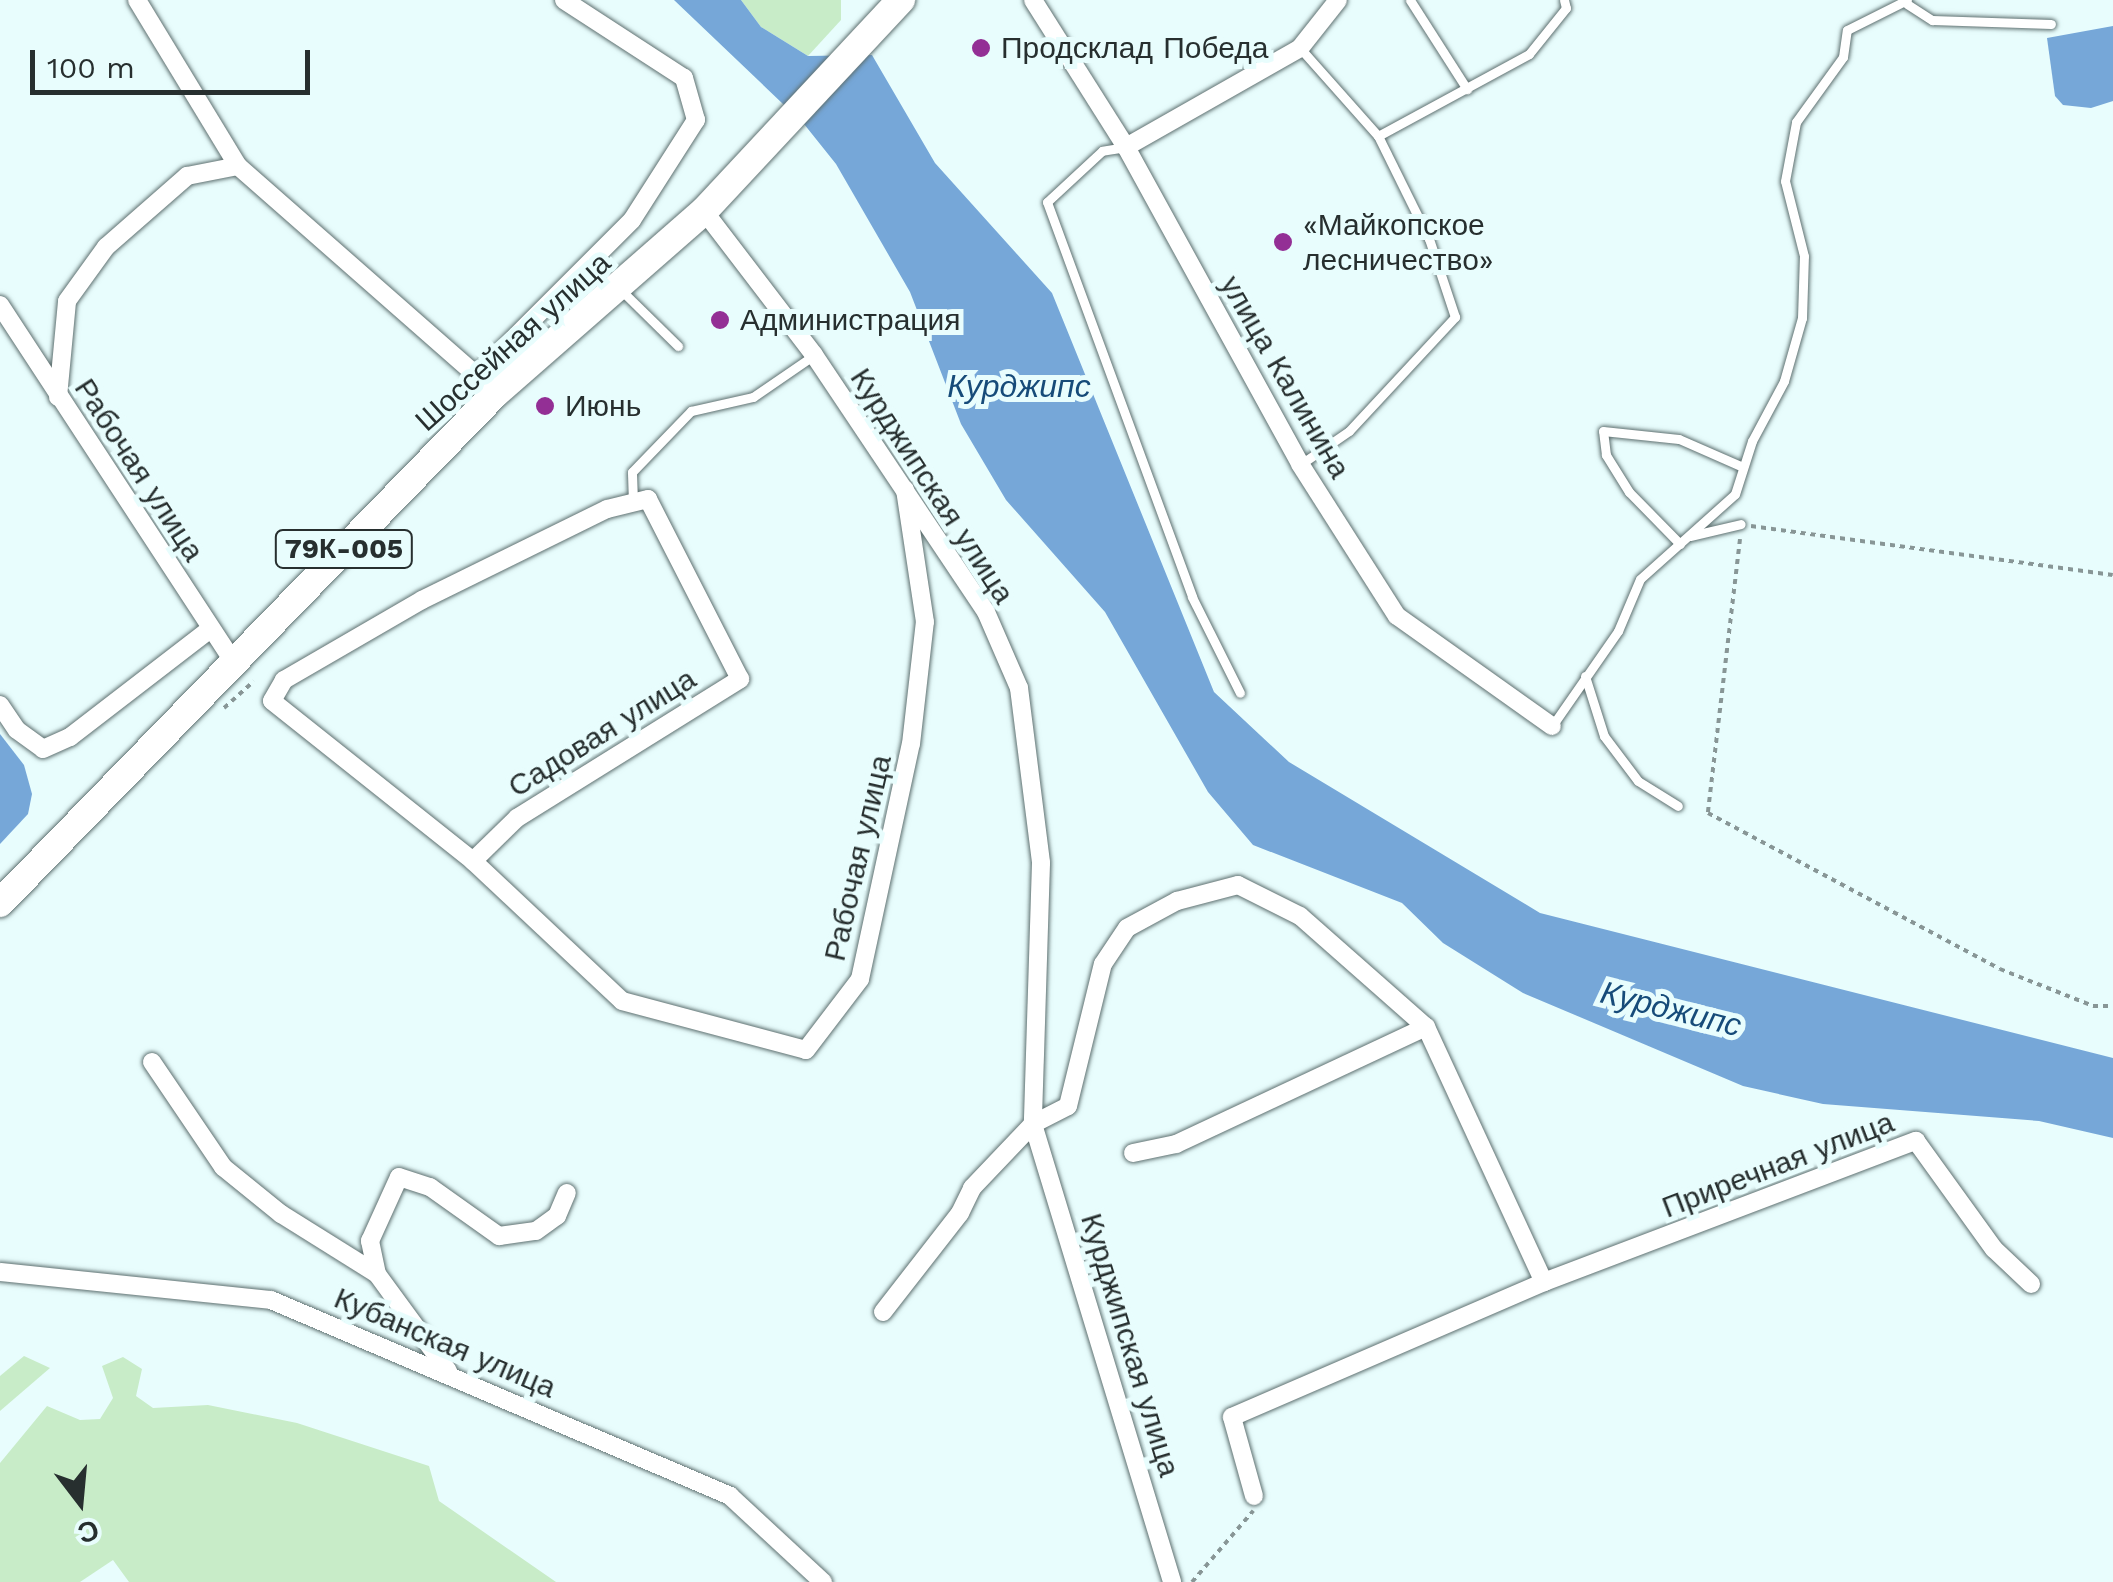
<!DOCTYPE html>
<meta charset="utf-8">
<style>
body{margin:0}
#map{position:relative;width:2113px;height:1582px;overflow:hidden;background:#e8fdfd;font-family:"Work Sans",sans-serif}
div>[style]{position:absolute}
.green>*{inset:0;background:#c8ecc8}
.water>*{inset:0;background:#76a7d8}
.path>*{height:4px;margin-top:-2px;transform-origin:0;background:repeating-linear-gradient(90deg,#889696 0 5px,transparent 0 10px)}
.roads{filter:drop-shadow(0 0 2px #5e7070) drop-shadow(0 0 2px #5e7070)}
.service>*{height:9px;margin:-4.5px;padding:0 4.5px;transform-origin:4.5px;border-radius:4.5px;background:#fff}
.minor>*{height:18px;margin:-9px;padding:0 9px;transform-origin:9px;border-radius:9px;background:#fff}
.primary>*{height:28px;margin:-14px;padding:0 14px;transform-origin:14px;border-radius:14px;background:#fff}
.dots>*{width:28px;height:28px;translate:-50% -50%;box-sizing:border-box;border:5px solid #e8fdfd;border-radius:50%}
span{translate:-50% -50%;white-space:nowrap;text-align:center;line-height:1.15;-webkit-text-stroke:10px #e8fdfd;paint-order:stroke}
.shield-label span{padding:2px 8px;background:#e8fdfd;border:2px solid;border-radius:8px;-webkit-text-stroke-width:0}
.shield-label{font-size:28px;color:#272f2f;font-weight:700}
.poi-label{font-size:30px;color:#272f2f}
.left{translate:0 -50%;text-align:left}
.street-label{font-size:30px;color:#272f2f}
.water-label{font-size:32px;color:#164b79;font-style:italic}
.north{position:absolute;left:30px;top:1452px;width:100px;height:100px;-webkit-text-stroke:8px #e8fdfd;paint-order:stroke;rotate:164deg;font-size:28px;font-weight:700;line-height:40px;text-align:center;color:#272f2f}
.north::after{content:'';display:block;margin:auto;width:35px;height:45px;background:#272f2f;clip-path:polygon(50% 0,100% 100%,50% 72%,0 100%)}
.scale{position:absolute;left:30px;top:50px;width:280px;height:45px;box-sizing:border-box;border:5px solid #272f2f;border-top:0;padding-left:12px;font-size:30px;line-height:35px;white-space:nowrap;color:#272f2f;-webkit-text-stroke:8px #e8fdfd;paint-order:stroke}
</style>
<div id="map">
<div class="green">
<i style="clip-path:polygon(741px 0,841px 0,841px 20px,808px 56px,761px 27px)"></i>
<i style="clip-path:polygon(24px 1356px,50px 1368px,0 1411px,0 1376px)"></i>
<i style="clip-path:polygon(123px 1357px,142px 1369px,136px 1396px,153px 1408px,208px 1405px,297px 1423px,429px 1466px,439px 1501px,556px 1582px,129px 1582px,113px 1560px,80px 1582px,0 1582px,0 1463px,47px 1406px,80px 1420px,100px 1419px,113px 1398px,102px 1366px)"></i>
</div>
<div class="water">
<i style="clip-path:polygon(674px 0,741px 0,761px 27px,808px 56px,872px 55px,935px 163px,1052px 293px,1214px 692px,1289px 762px,1540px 913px,2113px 1058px,2113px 1138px,2039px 1121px,1823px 1104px,1743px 1086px,1523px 993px,1443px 943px,1402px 903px,1253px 845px,1208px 792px,1105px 612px,1006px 500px,961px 424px,910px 292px,836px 164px,804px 124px)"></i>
<i style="clip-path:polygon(2113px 26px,2113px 101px,2091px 108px,2063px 105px,2055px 96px,2047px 38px)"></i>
<i style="clip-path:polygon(0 734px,24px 765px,32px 794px,28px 814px,0 844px)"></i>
</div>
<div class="path">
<i style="left:1751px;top:526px;width:365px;rotate:7.7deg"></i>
<i style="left:1740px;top:539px;width:276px;rotate:96.7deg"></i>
<i style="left:1708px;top:813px;width:331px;rotate:28.1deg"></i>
<i style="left:2000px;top:969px;width:100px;rotate:21.7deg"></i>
<i style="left:2093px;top:1006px;width:20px"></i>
<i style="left:224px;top:708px;width:40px;rotate:-42deg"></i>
<i style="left:1192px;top:1582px;width:94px;rotate:-49.3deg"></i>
</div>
<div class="roads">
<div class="service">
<i style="left:1410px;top:0;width:106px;rotate:57.4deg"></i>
<i style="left:1907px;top:4px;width:30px;rotate:33deg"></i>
<i style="left:1932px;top:20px;width:119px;rotate:1.9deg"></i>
<i style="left:1300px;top:48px;width:118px;rotate:48.4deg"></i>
<i style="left:1378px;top:136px;width:172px;rotate:-28.5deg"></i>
<i style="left:1529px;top:54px;width:59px;rotate:-51.2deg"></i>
<i style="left:1566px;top:8px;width:8px;rotate:-104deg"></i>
<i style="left:1126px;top:147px;width:24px;rotate:171deg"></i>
<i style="left:1102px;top:151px;width:75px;rotate:137.2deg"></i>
<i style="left:1047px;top:202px;width:421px;rotate:69.8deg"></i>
<i style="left:1192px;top:597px;width:107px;rotate:63.4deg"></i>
<i style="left:621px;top:290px;width:80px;rotate:44.5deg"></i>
<i style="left:1301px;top:464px;width:58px;rotate:-34.5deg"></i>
<i style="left:1349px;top:431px;width:156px;rotate:-47.1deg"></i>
<i style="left:1455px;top:317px;width:82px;rotate:-108.4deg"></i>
<i style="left:1429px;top:239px;width:115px;rotate:-116.3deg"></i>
<i style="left:633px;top:502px;width:30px;rotate:-92deg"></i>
<i style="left:632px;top:472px;width:85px;rotate:-46deg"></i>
<i style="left:691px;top:411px;width:64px;rotate:-12.7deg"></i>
<i style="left:753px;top:397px;width:74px;rotate:-34.5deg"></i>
<i style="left:1690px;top:536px;width:52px;rotate:-13.2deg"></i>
<i style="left:1680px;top:544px;width:73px;rotate:-134.4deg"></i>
<i style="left:1629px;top:492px;width:44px;rotate:-121.9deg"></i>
<i style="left:1606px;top:455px;width:24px;rotate:-97deg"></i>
<i style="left:1603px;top:431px;width:76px;rotate:6deg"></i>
<i style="left:1679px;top:439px;width:70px;rotate:23.6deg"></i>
<i style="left:1585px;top:676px;width:63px;rotate:72.4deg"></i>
<i style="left:1604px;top:736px;width:56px;rotate:52.9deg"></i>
<i style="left:1638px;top:781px;width:47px;rotate:32deg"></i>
<i style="left:1552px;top:726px;width:116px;rotate:-55.2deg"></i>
<i style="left:1618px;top:631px;width:56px;rotate:-67.1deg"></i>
<i style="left:1640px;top:579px;width:127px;rotate:-41.8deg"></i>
<i style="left:1735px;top:494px;width:56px;rotate:-72.2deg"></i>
<i style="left:1752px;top:441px;width:68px;rotate:-61.9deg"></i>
<i style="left:1784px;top:381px;width:66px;rotate:-74.1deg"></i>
<i style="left:1802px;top:318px;width:62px;rotate:-88.2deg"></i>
<i style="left:1804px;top:256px;width:77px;rotate:-104.2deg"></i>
<i style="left:1785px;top:181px;width:60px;rotate:-79.4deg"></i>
<i style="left:1796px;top:122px;width:80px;rotate:-54.1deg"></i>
<i style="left:1843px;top:57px;width:27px;rotate:-82deg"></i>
<i style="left:1847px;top:30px;width:67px;rotate:-26.6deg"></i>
</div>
<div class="minor">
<i style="left:137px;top:0;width:194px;rotate:58.7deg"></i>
<i style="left:238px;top:166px;width:344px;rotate:41.3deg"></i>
<i style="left:1033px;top:0;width:174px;rotate:57.7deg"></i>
<i style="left:1126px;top:147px;width:362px;rotate:61.2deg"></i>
<i style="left:1300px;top:464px;width:180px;rotate:57.5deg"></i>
<i style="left:1397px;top:616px;width:190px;rotate:35.4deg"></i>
<i style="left:1126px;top:147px;width:200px;rotate:-29.6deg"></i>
<i style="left:1300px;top:48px;width:61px;rotate:-51.6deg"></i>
<i style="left:704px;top:211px;width:181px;rotate:52.6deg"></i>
<i style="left:814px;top:355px;width:309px;rotate:56.2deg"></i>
<i style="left:986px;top:612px;width:83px;rotate:66.5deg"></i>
<i style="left:1019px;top:688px;width:176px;rotate:82.8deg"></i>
<i style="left:1041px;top:863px;width:261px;rotate:91.8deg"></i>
<i style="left:1033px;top:1124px;width:479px;rotate:73.1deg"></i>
<i style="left:0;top:305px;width:428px;rotate:56.8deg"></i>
<i style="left:475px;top:377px;width:222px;rotate:-45deg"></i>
<i style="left:632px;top:220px;width:119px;rotate:-57.4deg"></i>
<i style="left:696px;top:120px;width:44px;rotate:-105.9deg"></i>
<i style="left:684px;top:78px;width:143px;rotate:-147deg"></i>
<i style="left:58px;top:397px;width:96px;rotate:-84.6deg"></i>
<i style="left:67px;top:301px;width:67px;rotate:-54.2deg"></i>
<i style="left:106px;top:247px;width:108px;rotate:-41.2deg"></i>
<i style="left:187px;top:176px;width:52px;rotate:-11.1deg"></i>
<i style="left:0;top:705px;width:30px;rotate:56deg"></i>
<i style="left:17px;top:730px;width:32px;rotate:36deg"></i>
<i style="left:43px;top:749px;width:30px;rotate:-24deg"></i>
<i style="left:70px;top:737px;width:177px;rotate:-37.6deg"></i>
<i style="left:473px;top:861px;width:62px;rotate:-44.3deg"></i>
<i style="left:517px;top:818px;width:263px;rotate:-31.9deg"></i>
<i style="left:740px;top:679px;width:202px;rotate:-117.1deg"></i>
<i style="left:648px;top:499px;width:42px;rotate:166.3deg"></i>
<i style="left:607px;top:509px;width:206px;rotate:153.8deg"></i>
<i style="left:422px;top:600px;width:160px;rotate:149.9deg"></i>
<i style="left:284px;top:680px;width:24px;rotate:120deg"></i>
<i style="left:272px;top:701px;width:257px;rotate:38.5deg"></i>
<i style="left:473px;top:861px;width:204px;rotate:43.2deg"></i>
<i style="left:622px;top:1001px;width:190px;rotate:14.9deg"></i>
<i style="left:806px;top:1050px;width:89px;rotate:-52.7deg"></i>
<i style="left:860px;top:979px;width:240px;rotate:-77.8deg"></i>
<i style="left:911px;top:744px;width:123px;rotate:-83.5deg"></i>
<i style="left:925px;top:622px;width:134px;rotate:-98.6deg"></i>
<i style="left:152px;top:1062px;width:127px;rotate:55.9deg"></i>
<i style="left:223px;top:1167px;width:75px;rotate:39deg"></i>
<i style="left:281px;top:1214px;width:113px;rotate:32deg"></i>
<i style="left:377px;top:1274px;width:120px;rotate:53.8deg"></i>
<i style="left:1133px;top:1153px;width:44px;rotate:-11.8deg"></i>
<i style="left:1176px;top:1144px;width:276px;rotate:-25.1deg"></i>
<i style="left:0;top:1272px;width:272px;rotate:5.9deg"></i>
<i style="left:271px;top:1300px;width:499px;rotate:23.1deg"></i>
<i style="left:730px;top:1496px;width:127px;rotate:42.8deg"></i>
<i style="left:377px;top:1274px;width:34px;rotate:-102deg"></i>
<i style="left:370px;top:1241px;width:70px;rotate:-65.6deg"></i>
<i style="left:399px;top:1177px;width:33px;rotate:18deg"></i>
<i style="left:430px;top:1187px;width:85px;rotate:35.4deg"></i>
<i style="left:499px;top:1236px;width:37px;rotate:-8deg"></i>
<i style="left:536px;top:1231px;width:26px;rotate:-36deg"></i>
<i style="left:557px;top:1216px;width:25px;rotate:-67deg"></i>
<i style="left:883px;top:1312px;width:125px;rotate:-52.1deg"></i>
<i style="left:960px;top:1213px;width:28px;rotate:-64deg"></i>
<i style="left:972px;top:1188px;width:88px;rotate:-46.4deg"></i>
<i style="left:1033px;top:1124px;width:39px;rotate:-27deg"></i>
<i style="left:1068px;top:1106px;width:146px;rotate:-76.2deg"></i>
<i style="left:1103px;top:964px;width:43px;rotate:-56.3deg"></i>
<i style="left:1127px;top:928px;width:57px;rotate:-28.4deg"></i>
<i style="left:1177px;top:901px;width:63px;rotate:-14.7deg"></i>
<i style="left:1238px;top:885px;width:69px;rotate:26.6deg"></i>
<i style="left:1300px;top:916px;width:168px;rotate:41.4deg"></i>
<i style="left:1426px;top:1027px;width:281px;rotate:65.2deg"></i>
<i style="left:1254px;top:1496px;width:82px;rotate:-105.6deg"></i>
<i style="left:1232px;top:1417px;width:340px;rotate:-23.4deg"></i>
<i style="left:1544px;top:1282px;width:398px;rotate:-20.8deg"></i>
<i style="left:1916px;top:1141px;width:133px;rotate:54.2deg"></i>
<i style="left:1994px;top:1249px;width:51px;rotate:43.4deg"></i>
</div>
<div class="primary">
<i style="left:0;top:903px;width:711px;rotate:-45.8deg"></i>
<i style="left:496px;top:393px;width:276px;rotate:-41.2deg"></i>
<i style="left:704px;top:211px;width:289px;rotate:-47deg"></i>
</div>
</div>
<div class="dots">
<i style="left:981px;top:48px;background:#932f95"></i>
<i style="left:1283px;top:242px;background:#932f95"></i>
<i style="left:720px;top:320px;background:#932f95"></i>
<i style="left:545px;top:406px;background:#932f95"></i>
</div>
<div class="shield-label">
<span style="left:344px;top:549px">79К-005</span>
</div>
<div class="poi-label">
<span class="left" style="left:1001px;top:48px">Продсклад Победа</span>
<span class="left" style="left:1303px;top:242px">«Майкопское<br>лесничество»</span>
<span class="left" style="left:740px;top:320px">Администрация</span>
<span class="left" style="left:565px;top:406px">Июнь</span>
</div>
<div class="street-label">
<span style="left:513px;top:342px;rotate:-42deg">Шоссейная улица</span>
<span style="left:1285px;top:377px;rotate:60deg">улица Калинина</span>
<span style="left:139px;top:470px;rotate:57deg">Рабочая улица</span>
<span style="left:932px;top:486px;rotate:57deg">Курджипская улица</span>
<span style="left:602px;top:733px;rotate:-32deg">Садовая улица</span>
<span style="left:858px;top:858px;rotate:-77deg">Рабочая улица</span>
<span style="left:1778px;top:1165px;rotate:-21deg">Приречная улица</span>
<span style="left:445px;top:1343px;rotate:23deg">Кубанская улица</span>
<span style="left:1130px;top:1345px;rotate:73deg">Курджипская улица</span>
</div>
<div class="water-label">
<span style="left:1019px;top:386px">Курджипс</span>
<span style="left:1671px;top:1009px;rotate:14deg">Курджипс</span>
</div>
<div class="north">С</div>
<div class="scale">100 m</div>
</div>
